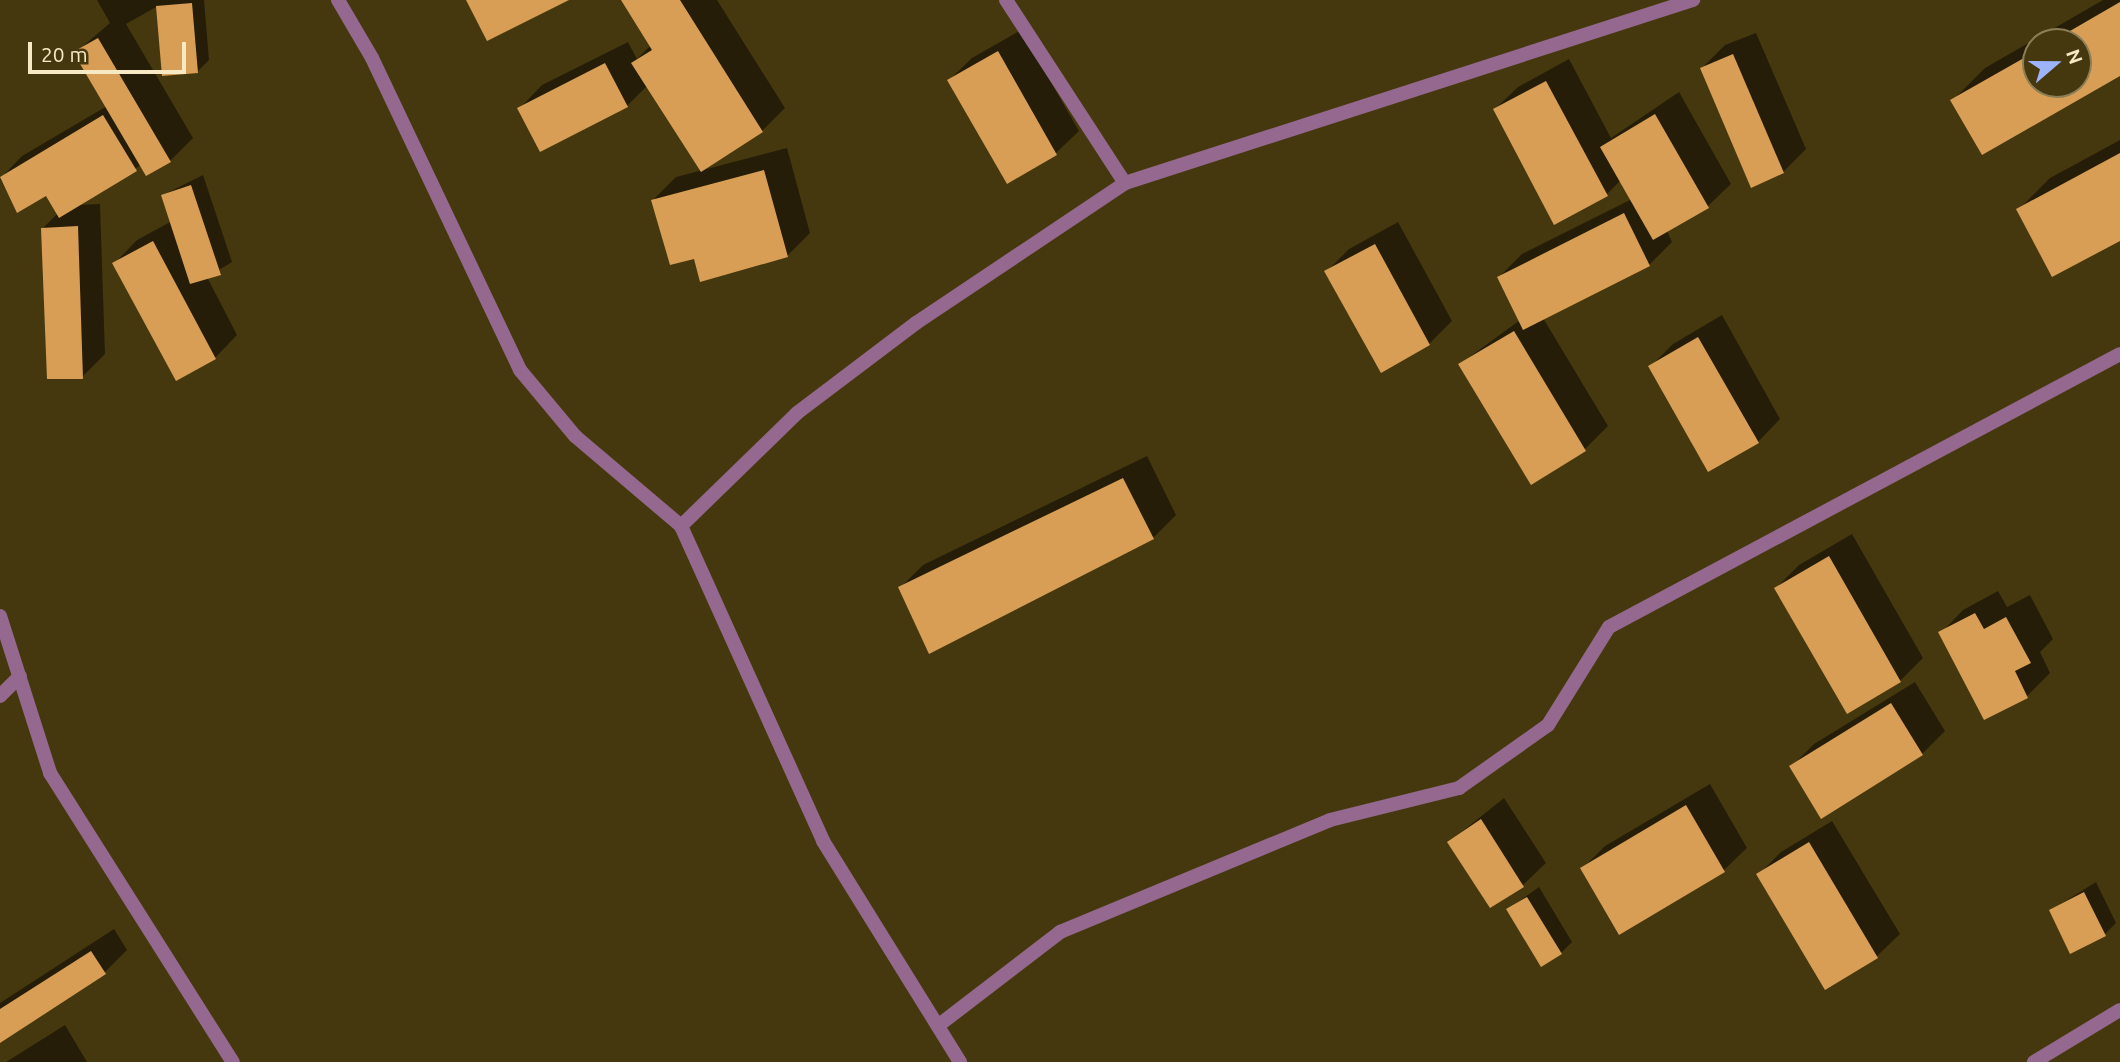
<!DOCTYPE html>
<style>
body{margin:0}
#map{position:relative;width:2120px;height:1062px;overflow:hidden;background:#46380e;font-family:Ubuntu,sans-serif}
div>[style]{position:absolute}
.shadow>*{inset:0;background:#0007}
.building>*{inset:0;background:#d99e56}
.minor>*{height:14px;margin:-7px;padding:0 7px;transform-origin:7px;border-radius:7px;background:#94688f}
span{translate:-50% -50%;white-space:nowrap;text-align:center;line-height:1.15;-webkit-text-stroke:7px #46380e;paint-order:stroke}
.north{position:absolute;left:2022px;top:28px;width:70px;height:70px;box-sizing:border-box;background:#46380e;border:2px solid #8c7f57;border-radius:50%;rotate:70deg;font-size:19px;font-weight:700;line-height:28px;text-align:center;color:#f6e9c4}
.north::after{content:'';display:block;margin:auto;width:24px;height:32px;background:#9db4fd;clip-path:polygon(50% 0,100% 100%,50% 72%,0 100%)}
.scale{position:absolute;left:28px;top:42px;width:158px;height:32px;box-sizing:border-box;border:4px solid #f6e9c4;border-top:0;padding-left:9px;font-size:21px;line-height:24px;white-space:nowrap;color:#f6e9c4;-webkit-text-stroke:5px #46380e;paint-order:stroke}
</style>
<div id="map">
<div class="shadow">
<i style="clip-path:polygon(97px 0,204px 0,209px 60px,197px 72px,158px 6px,126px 24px,193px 138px,170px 161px,141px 165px,76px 205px,100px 204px,105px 354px,82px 377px,43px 228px,58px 213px,47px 194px,18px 211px,0 179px,22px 156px,107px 106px,75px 53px,110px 23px)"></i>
<i style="clip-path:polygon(623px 0,717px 0,785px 108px,762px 131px,648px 85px,627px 106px,520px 108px,542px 85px,628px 42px,637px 59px,651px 45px)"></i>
<i style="clip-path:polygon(evenodd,2103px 0,2120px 0,2120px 74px,1982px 153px,1953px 100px,1985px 68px,2103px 0,2036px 42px,2078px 42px,2078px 84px,2036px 84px,2036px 42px)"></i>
<i style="clip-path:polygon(1021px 30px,1079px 131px,1056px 153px,1008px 182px,949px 80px,972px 58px)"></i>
<i style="clip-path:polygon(1756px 33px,1806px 149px,1783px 172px,1702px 68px,1725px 45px)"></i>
<i style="clip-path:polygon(1569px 59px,1611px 138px,1679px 92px,1731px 184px,1708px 206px,1667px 231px,1672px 242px,1649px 265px,1543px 318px,1608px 426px,1585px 449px,1531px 482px,1460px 364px,1520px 320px,1499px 277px,1522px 254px,1632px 199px,1621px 180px,1607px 194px,1495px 109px,1518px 87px)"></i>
<i style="clip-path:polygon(2120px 140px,2120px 239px,2018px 210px,2050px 178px)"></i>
<i style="clip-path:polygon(787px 148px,810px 233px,787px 256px,696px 257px,653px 200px,676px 177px)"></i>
<i style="clip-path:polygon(203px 175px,232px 262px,207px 277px,237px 335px,215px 358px,115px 263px,137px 240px,172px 221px,163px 195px)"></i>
<i style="clip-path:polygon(1398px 222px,1452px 321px,1429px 344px,1326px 272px,1349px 249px)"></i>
<i style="clip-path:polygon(1722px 315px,1780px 419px,1758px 442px,1650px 367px,1673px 344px)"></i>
<i style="clip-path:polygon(1147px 456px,1176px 515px,1153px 538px,900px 588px,923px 565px)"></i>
<i style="clip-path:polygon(1852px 534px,1923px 658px,1900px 681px,1848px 711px,1776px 588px,1799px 565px)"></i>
<i style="clip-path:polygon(1998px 591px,2007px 607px,2030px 595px,2053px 639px,2040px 652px,2050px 673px,2027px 696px,1985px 718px,1941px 633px,1963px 610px)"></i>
<i style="clip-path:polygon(1915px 682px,1945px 731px,1922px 754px,1821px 816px,1791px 767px,1814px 744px)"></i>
<i style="clip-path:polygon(1710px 784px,1747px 848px,1724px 870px,1619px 932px,1582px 869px,1605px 846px)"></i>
<i style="clip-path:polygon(1504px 798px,1546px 863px,1523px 885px,1449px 842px)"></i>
<i style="clip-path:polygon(1832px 821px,1900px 934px,1877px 956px,1758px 875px,1781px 852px)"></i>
<i style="clip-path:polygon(2096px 882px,2116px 923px,2105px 934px,2051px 910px)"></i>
<i style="clip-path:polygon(1539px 887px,1572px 942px,1561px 953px,1508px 909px)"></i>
<i style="clip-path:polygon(114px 929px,127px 950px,105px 972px,0 1041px,0 1003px)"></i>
<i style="clip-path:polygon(65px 1025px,87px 1062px,6px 1062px)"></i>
</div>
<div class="building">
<i style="clip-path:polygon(466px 0,569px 0,487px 41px)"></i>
<i style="clip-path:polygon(621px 0,680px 0,763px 132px,701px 172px,631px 63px,652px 50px)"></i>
<i style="clip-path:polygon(2120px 2px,2120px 76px,1982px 155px,1950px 100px,2036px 51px,2036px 84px,2078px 84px,2078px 42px,2051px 42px)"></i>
<i style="clip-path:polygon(192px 3px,198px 73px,162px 76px,156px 6px)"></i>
<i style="clip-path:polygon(98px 38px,171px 162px,146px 176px,73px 52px)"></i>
<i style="clip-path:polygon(998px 51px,1057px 155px,1007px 184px,947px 80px)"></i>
<i style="clip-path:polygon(1733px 54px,1784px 173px,1751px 188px,1700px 68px)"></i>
<i style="clip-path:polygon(605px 63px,628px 107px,540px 152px,517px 108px)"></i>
<i style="clip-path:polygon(1546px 81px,1608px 196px,1554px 225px,1493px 109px)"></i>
<i style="clip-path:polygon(1655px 114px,1709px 208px,1653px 240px,1600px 147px)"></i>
<i style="clip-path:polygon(103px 115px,137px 171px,59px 218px,46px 196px,17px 213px,0 177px)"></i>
<i style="clip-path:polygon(2120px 153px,2120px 241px,2052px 277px,2016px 209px)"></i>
<i style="clip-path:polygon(764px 170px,788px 257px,700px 282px,694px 259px,670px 265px,651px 200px)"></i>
<i style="clip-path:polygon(191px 185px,221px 275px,190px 284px,161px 195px)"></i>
<i style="clip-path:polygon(1624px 213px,1650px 266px,1523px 330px,1497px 277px)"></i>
<i style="clip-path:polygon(78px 226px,83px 379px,47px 379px,41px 228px)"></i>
<i style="clip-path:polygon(153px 241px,216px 359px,176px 381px,112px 263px)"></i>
<i style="clip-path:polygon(1375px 244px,1430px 345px,1381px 373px,1324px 271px)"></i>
<i style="clip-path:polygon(1514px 331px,1586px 451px,1531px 485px,1458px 364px)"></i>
<i style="clip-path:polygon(1698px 337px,1759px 443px,1708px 472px,1648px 366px)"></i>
<i style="clip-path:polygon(1123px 478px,1154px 539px,929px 654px,898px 587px)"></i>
<i style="clip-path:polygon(1829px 556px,1901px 682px,1847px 714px,1774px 588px)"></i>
<i style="clip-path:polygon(1975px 613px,1984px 629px,2006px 617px,2031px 663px,2015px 671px,2028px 698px,1984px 720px,1938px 632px)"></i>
<i style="clip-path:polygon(1891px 703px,1923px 755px,1821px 819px,1789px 766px)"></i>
<i style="clip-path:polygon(1686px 805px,1725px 872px,1619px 935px,1580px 868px)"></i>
<i style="clip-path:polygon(1481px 819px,1524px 887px,1490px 908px,1447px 842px)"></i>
<i style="clip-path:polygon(1809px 842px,1878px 958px,1825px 990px,1756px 874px)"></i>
<i style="clip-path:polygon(2084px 892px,2106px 936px,2070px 954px,2049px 910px)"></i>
<i style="clip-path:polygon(1527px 897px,1562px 954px,1541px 967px,1506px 909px)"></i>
<i style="clip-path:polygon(91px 951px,106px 974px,0 1043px,0 1009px)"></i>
</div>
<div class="minor">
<i style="left:338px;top:0;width:67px;rotate:59.6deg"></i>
<i style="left:372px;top:58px;width:345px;rotate:64.6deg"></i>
<i style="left:520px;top:370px;width:86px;rotate:50.2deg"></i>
<i style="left:575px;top:436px;width:139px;rotate:40.3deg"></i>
<i style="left:681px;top:526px;width:346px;rotate:65.7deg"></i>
<i style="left:823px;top:841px;width:260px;rotate:58.2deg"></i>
<i style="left:1006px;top:0;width:218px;rotate:57deg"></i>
<i style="left:681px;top:526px;width:162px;rotate:-44.2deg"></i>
<i style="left:797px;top:413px;width:149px;rotate:-37.1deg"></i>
<i style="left:916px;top:323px;width:252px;rotate:-33.8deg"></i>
<i style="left:1125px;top:183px;width:597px;rotate:-17.86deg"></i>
<i style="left:0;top:616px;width:165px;rotate:72.3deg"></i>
<i style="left:50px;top:773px;width:342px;rotate:57.7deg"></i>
<i style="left:0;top:696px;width:28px;rotate:-45deg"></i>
<i style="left:939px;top:1025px;width:153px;rotate:-37.5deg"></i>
<i style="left:1060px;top:932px;width:292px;rotate:-22.5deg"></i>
<i style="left:1330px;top:820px;width:133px;rotate:-13.9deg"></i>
<i style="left:1459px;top:788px;width:109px;rotate:-35.3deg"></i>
<i style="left:1548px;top:725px;width:115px;rotate:-58.1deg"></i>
<i style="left:1609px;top:627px;width:579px;rotate:-28.11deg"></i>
<i style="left:2034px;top:1062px;width:100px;rotate:-31.2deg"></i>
</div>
<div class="north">N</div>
<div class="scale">20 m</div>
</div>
